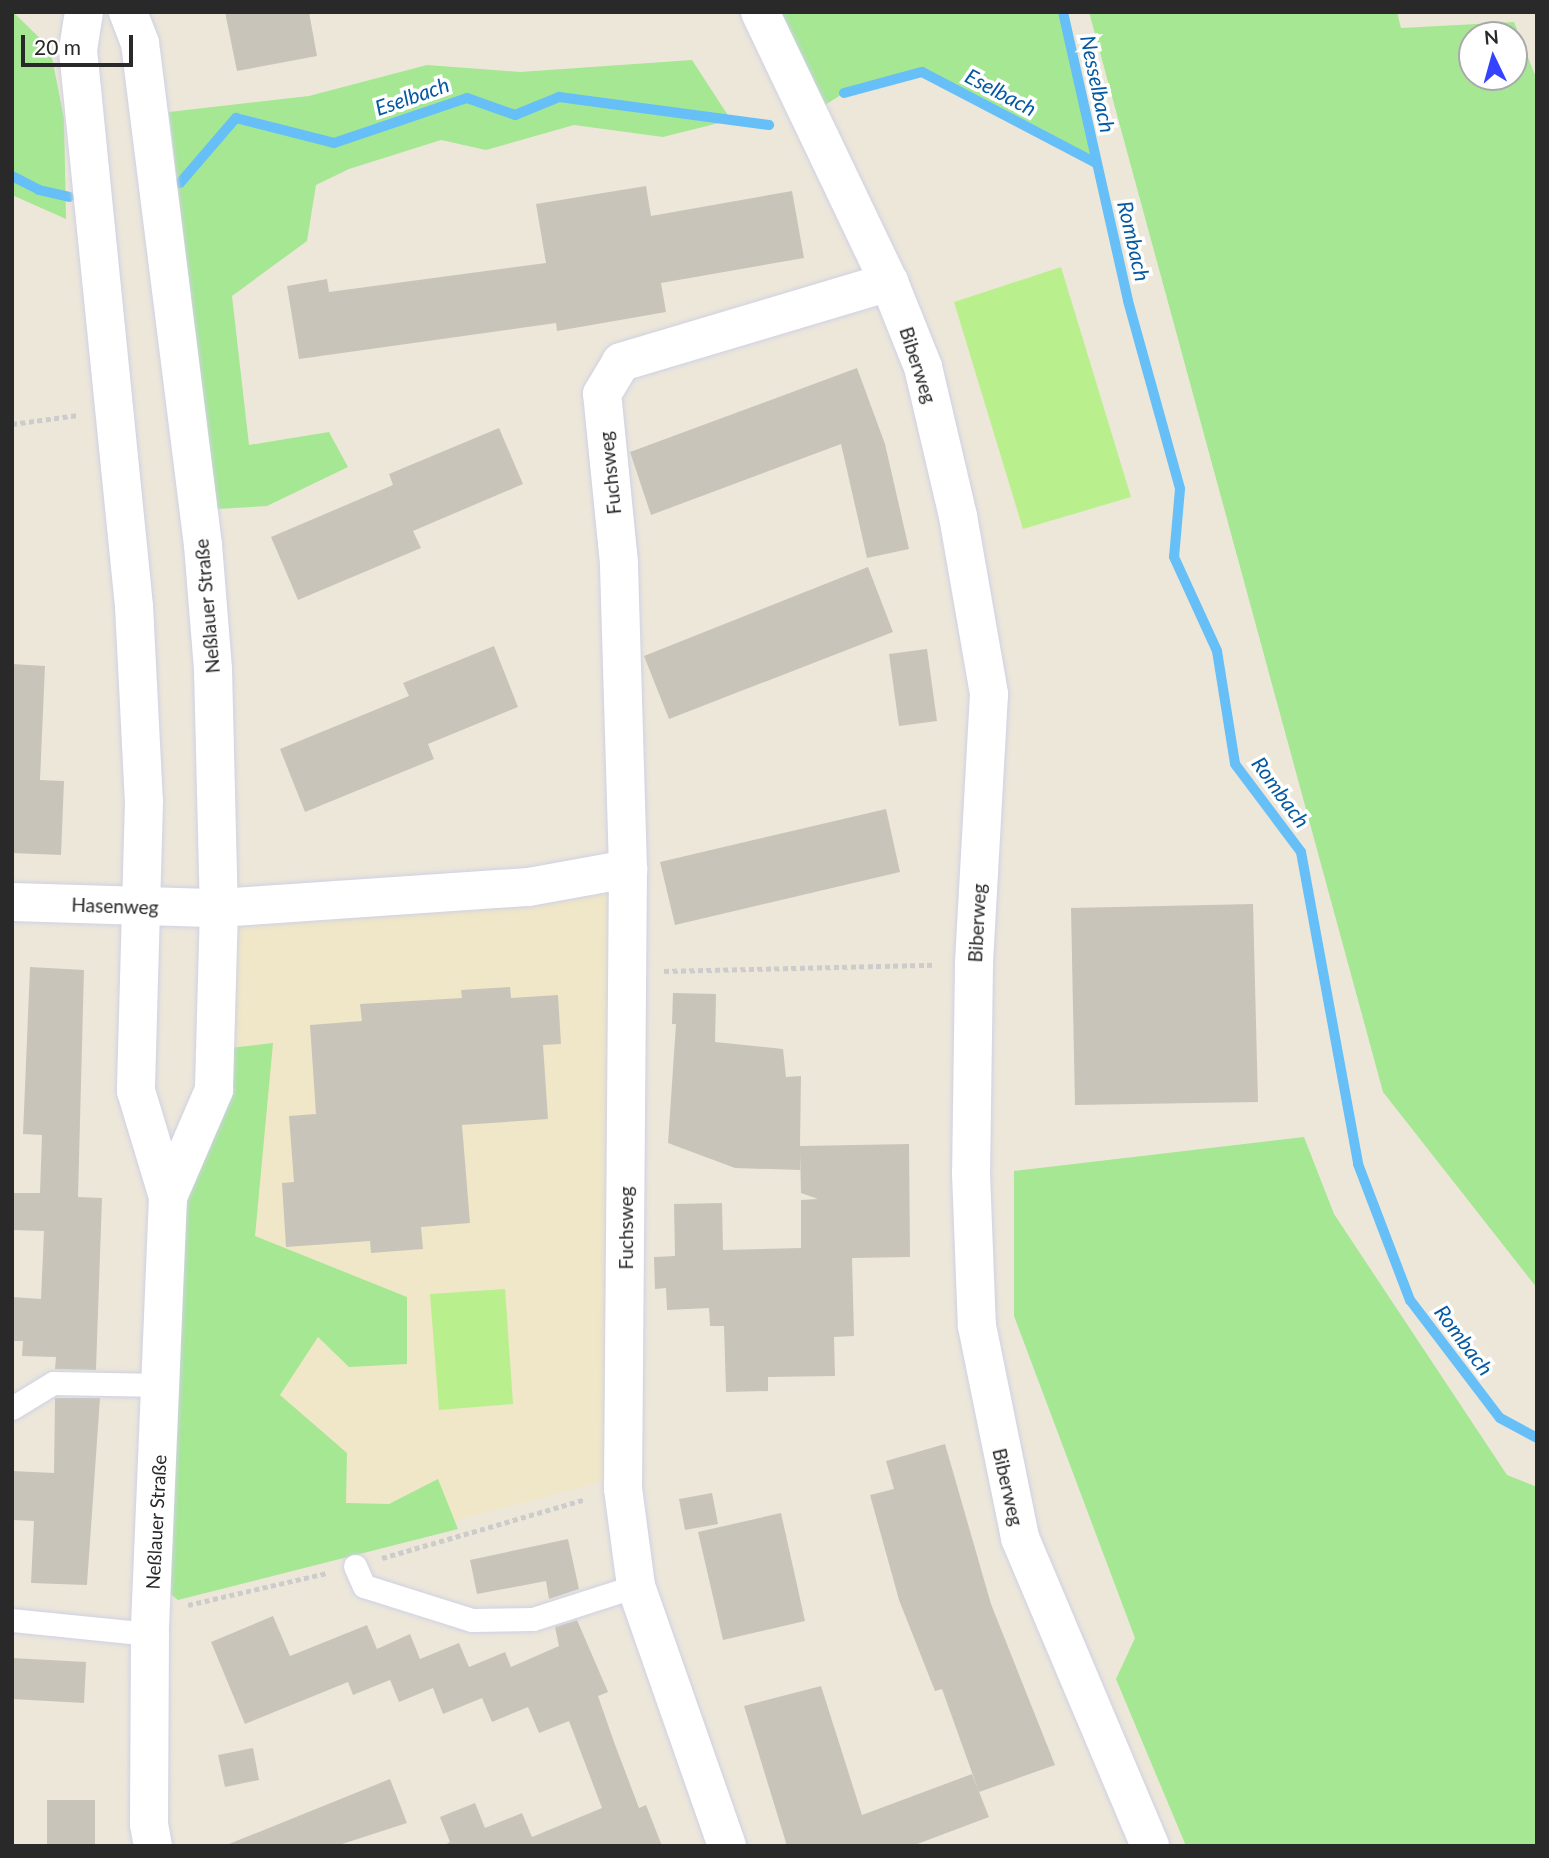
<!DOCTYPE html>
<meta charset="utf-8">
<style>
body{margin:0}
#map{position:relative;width:1549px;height:1858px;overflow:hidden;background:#ede7da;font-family:Lato,sans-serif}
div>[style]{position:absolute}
.education>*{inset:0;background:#f0e7c8}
.green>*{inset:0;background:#a5e793}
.pitch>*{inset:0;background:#baef8d}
.stream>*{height:10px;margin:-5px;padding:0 5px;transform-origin:5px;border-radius:5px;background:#66bff6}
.building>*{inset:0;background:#c8c4ba}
.path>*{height:4.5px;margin-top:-2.25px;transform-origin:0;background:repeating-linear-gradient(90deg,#ccc 0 5px,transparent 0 8.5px)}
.roads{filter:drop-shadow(0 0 2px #cfd1e3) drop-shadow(0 0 2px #cfd1e3)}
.service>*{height:23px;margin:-11.5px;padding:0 11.5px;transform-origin:11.5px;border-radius:11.5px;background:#fff}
.minor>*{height:38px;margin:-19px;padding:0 19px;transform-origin:19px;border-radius:19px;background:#fff}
.secondary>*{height:38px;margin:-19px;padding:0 19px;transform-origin:19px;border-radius:19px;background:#fff}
span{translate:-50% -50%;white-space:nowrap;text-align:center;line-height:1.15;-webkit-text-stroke:7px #fff;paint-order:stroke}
.street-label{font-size:19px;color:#292929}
.water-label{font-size:21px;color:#0559a2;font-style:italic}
.frame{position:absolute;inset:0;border:14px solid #292929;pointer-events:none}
.north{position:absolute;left:1458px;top:21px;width:70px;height:70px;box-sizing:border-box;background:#fff;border:2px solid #a9a9a9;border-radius:50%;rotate:355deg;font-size:19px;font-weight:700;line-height:28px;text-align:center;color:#292929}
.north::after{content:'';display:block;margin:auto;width:24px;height:32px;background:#3542ff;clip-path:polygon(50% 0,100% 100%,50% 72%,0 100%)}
.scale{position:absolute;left:21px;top:35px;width:112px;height:32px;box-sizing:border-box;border:4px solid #292929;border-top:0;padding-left:9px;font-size:21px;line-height:24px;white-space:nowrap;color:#292929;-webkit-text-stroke:5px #fff;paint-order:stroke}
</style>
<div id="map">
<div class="education">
<i style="clip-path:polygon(612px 884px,605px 1481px,179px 1594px,229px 922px)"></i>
</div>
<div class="green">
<i style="clip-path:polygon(13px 12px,50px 48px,64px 118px,66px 219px,12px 195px)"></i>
<i style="clip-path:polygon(772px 12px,1063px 12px,1096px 163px,922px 72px,844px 93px,809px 115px)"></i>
<i style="clip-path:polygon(evenodd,1089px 12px,1397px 12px,1401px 28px,1514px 22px,1537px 80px,1537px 1288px,1383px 1092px,1089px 12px,1514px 35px,1514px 77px,1472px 77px,1472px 35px,1514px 35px)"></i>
<i style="clip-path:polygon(692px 60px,731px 120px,663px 137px,574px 125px,486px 150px,441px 140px,349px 169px,316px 185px,307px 241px,232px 296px,249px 445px,329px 432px,348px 467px,267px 506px,216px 509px,169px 112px,309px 96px,427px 65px,520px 72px)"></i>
<i style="clip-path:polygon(273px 1043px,255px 1236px,407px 1297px,407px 1364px,349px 1367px,318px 1337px,280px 1395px,347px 1453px,346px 1503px,389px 1504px,438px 1479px,458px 1529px,178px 1600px,163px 1588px,182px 1188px,221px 1049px)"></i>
<i style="clip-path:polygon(1304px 1137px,1334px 1214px,1507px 1475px,1537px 1487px,1537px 1846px,1186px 1846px,1116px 1679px,1135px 1638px,1014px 1316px,1014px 1171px)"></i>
</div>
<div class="pitch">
<i style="clip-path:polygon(1061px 267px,1131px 497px,1023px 529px,954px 302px)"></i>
<i style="clip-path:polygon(505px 1289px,513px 1404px,439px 1410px,430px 1294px)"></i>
</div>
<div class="stream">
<i style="left:1063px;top:12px;width:296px;rotate:77.3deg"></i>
<i style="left:1128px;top:301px;width:195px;rotate:74.5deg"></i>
<i style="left:1180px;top:489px;width:68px;rotate:95deg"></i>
<i style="left:1174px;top:557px;width:103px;rotate:65.4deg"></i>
<i style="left:1217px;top:651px;width:114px;rotate:80.9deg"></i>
<i style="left:1235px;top:764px;width:110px;rotate:53.1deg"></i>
<i style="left:1301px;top:852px;width:317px;rotate:79.6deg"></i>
<i style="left:1358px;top:1164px;width:146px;rotate:69.1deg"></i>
<i style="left:1410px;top:1300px;width:148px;rotate:52.7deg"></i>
<i style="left:1500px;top:1418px;width:42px;rotate:28.4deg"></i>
<i style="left:844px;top:93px;width:81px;rotate:-15.1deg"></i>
<i style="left:922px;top:72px;width:196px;rotate:27.6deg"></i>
<i style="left:12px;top:176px;width:30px;rotate:27deg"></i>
<i style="left:39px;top:190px;width:31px;rotate:13deg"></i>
<i style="left:180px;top:183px;width:86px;rotate:-49.3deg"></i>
<i style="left:236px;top:118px;width:101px;rotate:14.3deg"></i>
<i style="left:334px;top:143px;width:140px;rotate:-18.7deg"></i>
<i style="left:467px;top:98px;width:51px;rotate:19.5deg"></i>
<i style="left:515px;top:115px;width:48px;rotate:-22.2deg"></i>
<i style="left:559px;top:97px;width:212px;rotate:7.6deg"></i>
</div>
<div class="building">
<i style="clip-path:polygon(225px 12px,309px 12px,317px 56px,237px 71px)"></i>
<i style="clip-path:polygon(646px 186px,651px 216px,792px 191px,804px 258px,661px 283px,666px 312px,557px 331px,556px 323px,299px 359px,287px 286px,327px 279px,329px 292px,546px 263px,536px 204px)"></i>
<i style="clip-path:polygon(857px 368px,885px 444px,909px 549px,867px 558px,841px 444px,651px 515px,630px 452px)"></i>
<i style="clip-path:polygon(499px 428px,523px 484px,413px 531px,421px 548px,298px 600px,271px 537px,393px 485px,389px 474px)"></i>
<i style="clip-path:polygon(868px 567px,893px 632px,669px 719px,644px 656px)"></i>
<i style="clip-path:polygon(494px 646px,518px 707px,428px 744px,434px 759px,305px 812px,280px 749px,409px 696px,403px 683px)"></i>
<i style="clip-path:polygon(927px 649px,937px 721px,899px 726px,889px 654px)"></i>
<i style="clip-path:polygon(12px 664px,45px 666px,40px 780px,64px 781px,61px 855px,12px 853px)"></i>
<i style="clip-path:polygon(886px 809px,900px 872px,675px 925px,660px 862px)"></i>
<i style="clip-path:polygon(1253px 904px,1258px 1102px,1075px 1105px,1071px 908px)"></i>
<i style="clip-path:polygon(30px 967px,84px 970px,78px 1197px,102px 1198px,96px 1370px,55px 1369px,56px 1357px,22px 1356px,23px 1341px,12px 1341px,12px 1297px,41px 1299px,44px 1231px,12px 1230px,12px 1193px,40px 1193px,42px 1135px,23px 1134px)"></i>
<i style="clip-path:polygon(510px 987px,511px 998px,558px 995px,561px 1044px,543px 1045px,548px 1119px,462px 1125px,470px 1223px,421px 1227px,423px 1249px,371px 1253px,370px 1241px,286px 1247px,282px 1183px,294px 1182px,289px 1116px,316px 1114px,310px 1025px,362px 1021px,360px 1004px,462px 998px,461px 990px)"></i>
<i style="clip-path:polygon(673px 993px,716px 994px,715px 1042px,783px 1049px,786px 1077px,801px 1076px,800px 1146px,909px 1144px,910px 1257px,852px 1258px,854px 1336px,834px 1337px,835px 1376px,768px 1377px,768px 1391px,726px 1392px,724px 1326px,710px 1326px,709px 1308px,667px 1310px,666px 1288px,655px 1289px,654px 1257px,675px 1256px,674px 1204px,722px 1203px,723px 1250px,801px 1248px,801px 1200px,818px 1199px,801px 1193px,800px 1151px,800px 1170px,735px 1168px,668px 1143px,676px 1024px,672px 1024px)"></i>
<i style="clip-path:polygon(55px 1398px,100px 1398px,87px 1585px,31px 1583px,34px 1521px,12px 1520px,12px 1471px,54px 1473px)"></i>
<i style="clip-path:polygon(945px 1444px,991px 1604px,1055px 1765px,979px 1792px,942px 1689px,935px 1691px,899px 1600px,870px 1495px,894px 1489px,886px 1461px)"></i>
<i style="clip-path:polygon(712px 1493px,718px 1524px,685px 1530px,679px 1499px)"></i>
<i style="clip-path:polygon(781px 1513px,805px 1621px,723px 1640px,698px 1532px)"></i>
<i style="clip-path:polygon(568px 1539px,579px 1589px,549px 1599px,546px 1581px,477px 1594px,470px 1560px)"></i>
<i style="clip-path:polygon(273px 1616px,290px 1656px,367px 1625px,377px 1649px,410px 1634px,420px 1659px,459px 1643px,469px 1667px,505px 1652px,511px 1667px,559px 1646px,555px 1627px,577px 1620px,608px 1692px,598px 1696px,614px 1742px,639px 1808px,646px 1805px,662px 1846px,443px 1846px,450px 1842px,440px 1817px,475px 1803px,485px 1828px,522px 1813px,532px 1837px,602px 1808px,569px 1721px,539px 1733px,528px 1707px,492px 1722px,482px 1698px,443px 1714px,433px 1688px,399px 1702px,390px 1680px,353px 1695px,348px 1682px,245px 1724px,211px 1642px)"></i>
<i style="clip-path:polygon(12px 1658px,86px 1662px,84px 1703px,12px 1699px)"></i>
<i style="clip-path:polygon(821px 1686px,862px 1815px,972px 1774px,989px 1817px,912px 1846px,787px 1846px,744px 1706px)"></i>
<i style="clip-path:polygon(253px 1748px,259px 1780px,225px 1787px,218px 1755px)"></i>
<i style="clip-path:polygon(390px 1779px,407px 1823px,336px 1846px,224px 1846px)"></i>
<i style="clip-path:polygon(47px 1800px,95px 1800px,95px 1846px,47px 1846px)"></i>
</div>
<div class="path">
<i style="left:12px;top:424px;width:67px;rotate:-7.8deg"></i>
<i style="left:664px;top:971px;width:271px;rotate:-1.3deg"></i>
<i style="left:382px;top:1558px;width:212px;rotate:-16.1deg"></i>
<i style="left:188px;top:1605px;width:143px;rotate:-13deg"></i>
</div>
<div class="roads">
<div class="service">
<i style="left:12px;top:1408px;width:48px;rotate:-31.4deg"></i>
<i style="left:53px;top:1383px;width:109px;rotate:1.1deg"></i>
<i style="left:355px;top:1566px;width:22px;rotate:66deg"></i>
<i style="left:364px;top:1586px;width:113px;rotate:17.5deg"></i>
<i style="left:472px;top:1620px;width:61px;rotate:-0.9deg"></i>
<i style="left:533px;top:1619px;width:108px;rotate:-17.8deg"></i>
<i style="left:12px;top:1620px;width:139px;rotate:5.8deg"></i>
</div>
<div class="minor">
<i style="left:760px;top:12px;width:299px;rotate:64.5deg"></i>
<i style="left:889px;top:282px;width:92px;rotate:68.2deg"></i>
<i style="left:923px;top:367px;width:153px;rotate:76.8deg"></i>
<i style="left:958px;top:516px;width:181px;rotate:80.1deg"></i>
<i style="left:989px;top:694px;width:270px;rotate:93.2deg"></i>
<i style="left:974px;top:964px;width:209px;rotate:90.8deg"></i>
<i style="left:971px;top:1173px;width:153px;rotate:87.8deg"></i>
<i style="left:977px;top:1326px;width:216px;rotate:78.5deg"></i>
<i style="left:1020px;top:1538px;width:334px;rotate:67.1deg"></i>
<i style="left:12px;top:902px;width:207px;rotate:1.7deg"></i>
<i style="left:219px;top:908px;width:311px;rotate:-3.9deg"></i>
<i style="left:529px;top:887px;width:101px;rotate:-10.3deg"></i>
<i style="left:727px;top:1846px;width:275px;rotate:-109.3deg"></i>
<i style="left:636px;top:1586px;width:99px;rotate:-97.6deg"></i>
<i style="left:623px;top:1488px;width:619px;rotate:-89.54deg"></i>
<i style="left:628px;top:869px;width:306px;rotate:-91.7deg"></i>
<i style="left:619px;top:563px;width:170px;rotate:-95.7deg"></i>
<i style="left:602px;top:394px;width:37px;rotate:-59deg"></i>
<i style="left:621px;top:362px;width:280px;rotate:-16.6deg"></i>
</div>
<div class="secondary">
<i style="left:84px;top:12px;width:38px;rotate:99deg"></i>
<i style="left:78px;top:50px;width:559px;rotate:84.25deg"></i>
<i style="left:134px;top:606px;width:195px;rotate:87.1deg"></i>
<i style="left:144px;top:801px;width:290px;rotate:91.6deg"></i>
<i style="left:136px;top:1091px;width:111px;rotate:73.2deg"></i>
<i style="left:168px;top:1197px;width:437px;rotate:92.4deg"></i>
<i style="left:150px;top:1634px;width:190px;rotate:90.3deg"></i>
<i style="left:149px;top:1824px;width:22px;rotate:80deg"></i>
<i style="left:128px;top:12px;width:33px;rotate:69deg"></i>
<i style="left:140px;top:43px;width:506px;rotate:82.85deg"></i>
<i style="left:203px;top:545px;width:124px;rotate:85.4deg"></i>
<i style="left:213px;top:669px;width:239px;rotate:88.6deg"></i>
<i style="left:219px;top:908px;width:182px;rotate:91.6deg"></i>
<i style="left:214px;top:1090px;width:116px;rotate:113.3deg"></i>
</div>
</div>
<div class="street-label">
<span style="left:918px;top:365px;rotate:72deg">Biberweg</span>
<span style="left:610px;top:473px;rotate:-96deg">Fuchsweg</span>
<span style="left:207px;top:606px;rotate:-95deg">Neßlauer Straße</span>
<span style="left:115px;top:906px;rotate:2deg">Hasenweg</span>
<span style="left:977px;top:923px;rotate:-87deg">Biberweg</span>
<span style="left:626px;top:1228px;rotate:-90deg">Fuchsweg</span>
<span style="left:1008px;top:1487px;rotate:77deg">Biberweg</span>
<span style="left:156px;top:1522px;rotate:-87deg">Neßlauer Straße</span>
</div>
<div class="water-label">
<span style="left:1098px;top:84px;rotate:78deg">Nesselbach</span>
<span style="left:1001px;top:92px;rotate:28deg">Eselbach</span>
<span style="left:412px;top:96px;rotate:-19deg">Eselbach</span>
<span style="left:1134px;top:241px;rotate:77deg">Rombach</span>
<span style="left:1281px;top:792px;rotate:54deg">Rombach</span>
<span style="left:1464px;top:1340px;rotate:53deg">Rombach</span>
</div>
<div class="frame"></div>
<div class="north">N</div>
<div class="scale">20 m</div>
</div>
